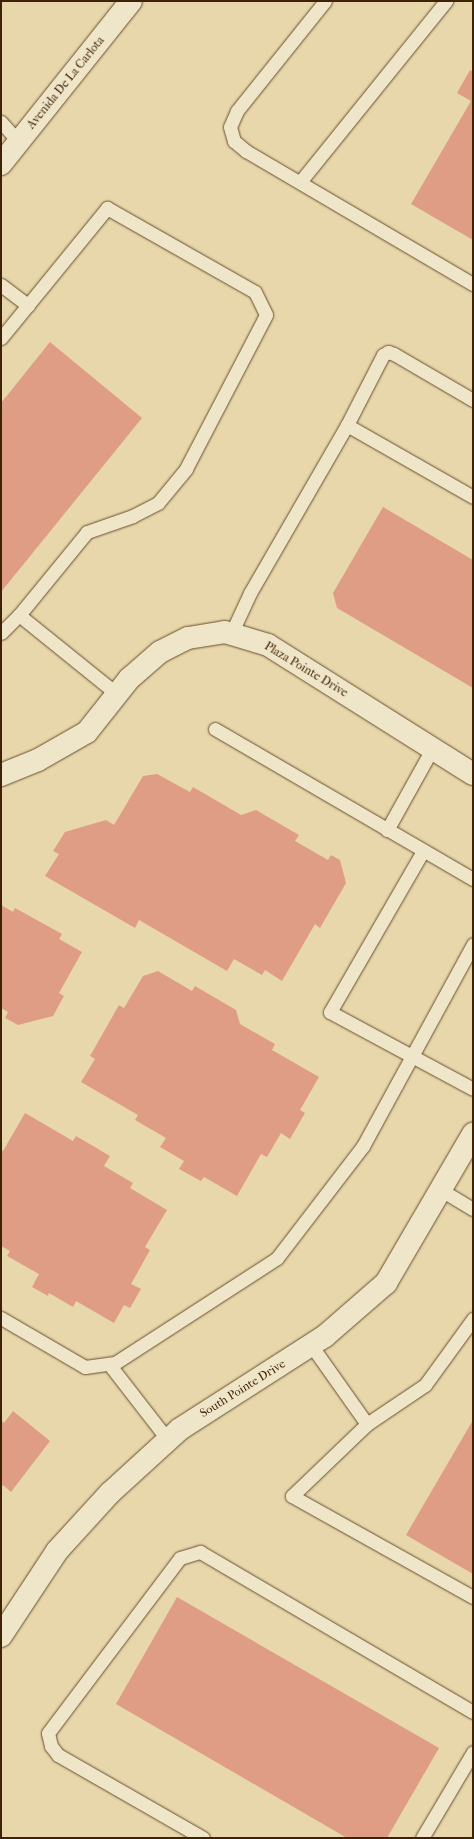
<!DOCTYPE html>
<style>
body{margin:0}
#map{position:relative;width:474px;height:1839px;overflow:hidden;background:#e7d7ab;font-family:"IM FELL French Canon",serif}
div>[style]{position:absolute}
.building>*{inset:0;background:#e09d85}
.roads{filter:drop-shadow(0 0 1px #694f2e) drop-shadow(0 0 1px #694f2e)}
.service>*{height:13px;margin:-6.5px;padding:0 6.5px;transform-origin:6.5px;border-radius:6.5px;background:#efe5c8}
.minor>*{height:22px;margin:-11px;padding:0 11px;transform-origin:11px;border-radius:11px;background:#efe5c8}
.secondary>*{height:22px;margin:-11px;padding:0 11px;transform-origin:11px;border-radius:11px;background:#efe5c8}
span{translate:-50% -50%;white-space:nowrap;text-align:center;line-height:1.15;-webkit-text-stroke:3px #efe5c8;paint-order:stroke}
.street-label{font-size:12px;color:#3f2205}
.frame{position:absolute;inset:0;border:2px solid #3f2205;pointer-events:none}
</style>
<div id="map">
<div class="building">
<i style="clip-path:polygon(470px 70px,473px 72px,473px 240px,411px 204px,471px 101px,457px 93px)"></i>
<i style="clip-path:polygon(50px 342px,142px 418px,1px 592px,1px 403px)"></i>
<i style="clip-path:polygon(383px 507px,473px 560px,473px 688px,337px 608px,333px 593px)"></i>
<i style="clip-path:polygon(157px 774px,190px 792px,193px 787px,241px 815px,256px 810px,299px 835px,295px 841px,328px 860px,331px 855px,340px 860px,346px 883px,320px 928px,315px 924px,282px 981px,265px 970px,262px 975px,234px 959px,227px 971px,139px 920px,135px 928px,45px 876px,59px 854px,53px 851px,65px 832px,106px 820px,114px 825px,143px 776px)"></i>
<i style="clip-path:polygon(1px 905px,13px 912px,15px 908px,62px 934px,59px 939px,82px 952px,59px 993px,64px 996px,53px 1016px,18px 1025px,5px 1018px,8px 1012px,1px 1008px)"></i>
<i style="clip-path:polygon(158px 971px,192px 991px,195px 986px,236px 1010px,240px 1024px,275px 1044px,272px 1050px,319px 1077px,300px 1110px,305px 1113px,290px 1139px,281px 1133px,267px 1157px,261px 1154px,237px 1196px,204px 1177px,201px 1181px,179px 1169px,184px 1161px,160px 1147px,166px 1138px,135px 1120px,138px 1115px,81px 1082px,95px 1059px,90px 1056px,119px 1005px,124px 1008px,143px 976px)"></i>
<i style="clip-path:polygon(25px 1113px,73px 1141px,76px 1136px,110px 1156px,104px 1166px,133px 1183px,130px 1188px,167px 1210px,145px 1247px,150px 1250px,131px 1284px,141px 1289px,130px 1308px,124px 1305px,114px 1323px,76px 1301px,73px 1307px,49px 1293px,48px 1296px,32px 1287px,39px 1274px,7px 1256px,10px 1251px,1px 1246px,1px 1150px,3px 1151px)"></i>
<i style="clip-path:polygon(13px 1411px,50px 1441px,11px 1492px,3px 1485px,1px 1488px,1px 1420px,4px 1423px)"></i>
<i style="clip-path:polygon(473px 1420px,473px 1574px,406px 1535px)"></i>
<i style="clip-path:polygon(177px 1597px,439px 1748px,387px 1838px,347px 1838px,116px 1704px)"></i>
</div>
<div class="roads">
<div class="service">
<i style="left:325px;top:1px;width:141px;rotate:128.7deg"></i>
<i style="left:237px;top:111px;width:17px;rotate:114deg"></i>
<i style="left:230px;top:127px;width:15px;rotate:74deg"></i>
<i style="left:234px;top:141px;width:16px;rotate:40deg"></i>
<i style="left:246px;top:151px;width:263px;rotate:30.4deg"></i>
<i style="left:1px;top:122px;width:27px;rotate:48deg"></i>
<i style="left:300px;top:182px;width:233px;rotate:-51.1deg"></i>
<i style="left:1px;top:285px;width:34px;rotate:37deg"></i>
<i style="left:1px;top:338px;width:168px;rotate:-50.8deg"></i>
<i style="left:107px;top:208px;width:170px;rotate:29.6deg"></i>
<i style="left:255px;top:292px;width:25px;rotate:64deg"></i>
<i style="left:266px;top:315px;width:174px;rotate:117.5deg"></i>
<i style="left:186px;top:469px;width:44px;rotate:129.5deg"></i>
<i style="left:158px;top:503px;width:28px;rotate:153deg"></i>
<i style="left:133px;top:516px;width:49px;rotate:160.8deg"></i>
<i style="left:87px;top:532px;width:107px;rotate:129.3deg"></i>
<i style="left:19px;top:615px;width:25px;rotate:135deg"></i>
<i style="left:347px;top:425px;width:145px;rotate:29.7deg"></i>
<i style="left:19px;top:615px;width:126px;rotate:38.9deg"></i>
<i style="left:231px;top:634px;width:45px;rotate:-65.1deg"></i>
<i style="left:250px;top:593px;width:194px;rotate:-60deg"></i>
<i style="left:347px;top:425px;width:79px;rotate:-62.8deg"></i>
<i style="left:383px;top:355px;width:6px;rotate:-31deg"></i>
<i style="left:388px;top:352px;width:6px;rotate:18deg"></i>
<i style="left:394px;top:354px;width:91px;rotate:30.2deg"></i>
<i style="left:215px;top:729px;width:298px;rotate:30.2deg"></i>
<i style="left:387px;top:830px;width:93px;rotate:-60.9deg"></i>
<i style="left:423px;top:851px;width:186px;rotate:120deg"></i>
<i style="left:330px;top:1012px;width:162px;rotate:28.3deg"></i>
<i style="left:441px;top:1190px;width:37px;rotate:31deg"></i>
<i style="left:1px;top:1318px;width:97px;rotate:30.3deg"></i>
<i style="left:85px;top:1367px;width:30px;rotate:-8deg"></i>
<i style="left:115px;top:1363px;width:193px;rotate:-32.9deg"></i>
<i style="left:277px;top:1258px;width:141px;rotate:-52.5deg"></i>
<i style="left:363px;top:1146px;width:230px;rotate:-61.4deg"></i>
<i style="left:311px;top:1345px;width:97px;rotate:54.7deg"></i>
<i style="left:367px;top:1424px;width:104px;rotate:136.2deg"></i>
<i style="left:292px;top:1496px;width:207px;rotate:29.2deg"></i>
<i style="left:109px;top:1364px;width:96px;rotate:52.2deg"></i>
<i style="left:367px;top:1424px;width:70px;rotate:-33.9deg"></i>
<i style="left:425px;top:1385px;width:82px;rotate:-54deg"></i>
<i style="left:203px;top:1838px;width:167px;rotate:-150.2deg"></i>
<i style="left:58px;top:1755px;width:11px;rotate:-128deg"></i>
<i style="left:51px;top:1746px;width:13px;rotate:-103deg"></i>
<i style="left:48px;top:1733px;width:219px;rotate:-53deg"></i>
<i style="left:180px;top:1558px;width:21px;rotate:-17deg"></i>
<i style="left:200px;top:1552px;width:316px;rotate:30.4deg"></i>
<i style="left:422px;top:1838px;width:100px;rotate:-59.3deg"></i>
</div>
<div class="minor">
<i style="left:1px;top:775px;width:40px;rotate:-22deg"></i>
<i style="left:38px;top:760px;width:56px;rotate:-29.7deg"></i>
<i style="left:87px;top:732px;width:68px;rotate:-51.6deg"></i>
<i style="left:129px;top:679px;width:41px;rotate:-41.1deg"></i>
<i style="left:160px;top:652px;width:31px;rotate:-27deg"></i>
<i style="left:188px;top:638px;width:37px;rotate:-9deg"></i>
<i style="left:225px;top:632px;width:45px;rotate:16.8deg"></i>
<i style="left:268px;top:645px;width:242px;rotate:32.2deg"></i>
<i style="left:1px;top:1636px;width:102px;rotate:-56.6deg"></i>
<i style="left:57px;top:1551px;width:79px;rotate:-47.6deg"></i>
<i style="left:110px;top:1493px;width:95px;rotate:-42.4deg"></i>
<i style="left:180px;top:1429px;width:172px;rotate:-32.7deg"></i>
<i style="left:325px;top:1336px;width:81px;rotate:-41deg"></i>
<i style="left:386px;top:1283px;width:173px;rotate:-59.7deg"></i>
</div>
<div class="secondary">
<i style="left:1px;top:164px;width:208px;rotate:-51.4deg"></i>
</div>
</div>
<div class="street-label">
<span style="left:66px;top:83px;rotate:-51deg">Avenida De La Carlota</span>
<span style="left:306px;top:670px;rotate:31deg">Plaza Pointe Drive</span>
<span style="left:243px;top:1389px;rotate:-32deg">South Pointe Drive</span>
</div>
<div class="frame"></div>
</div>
